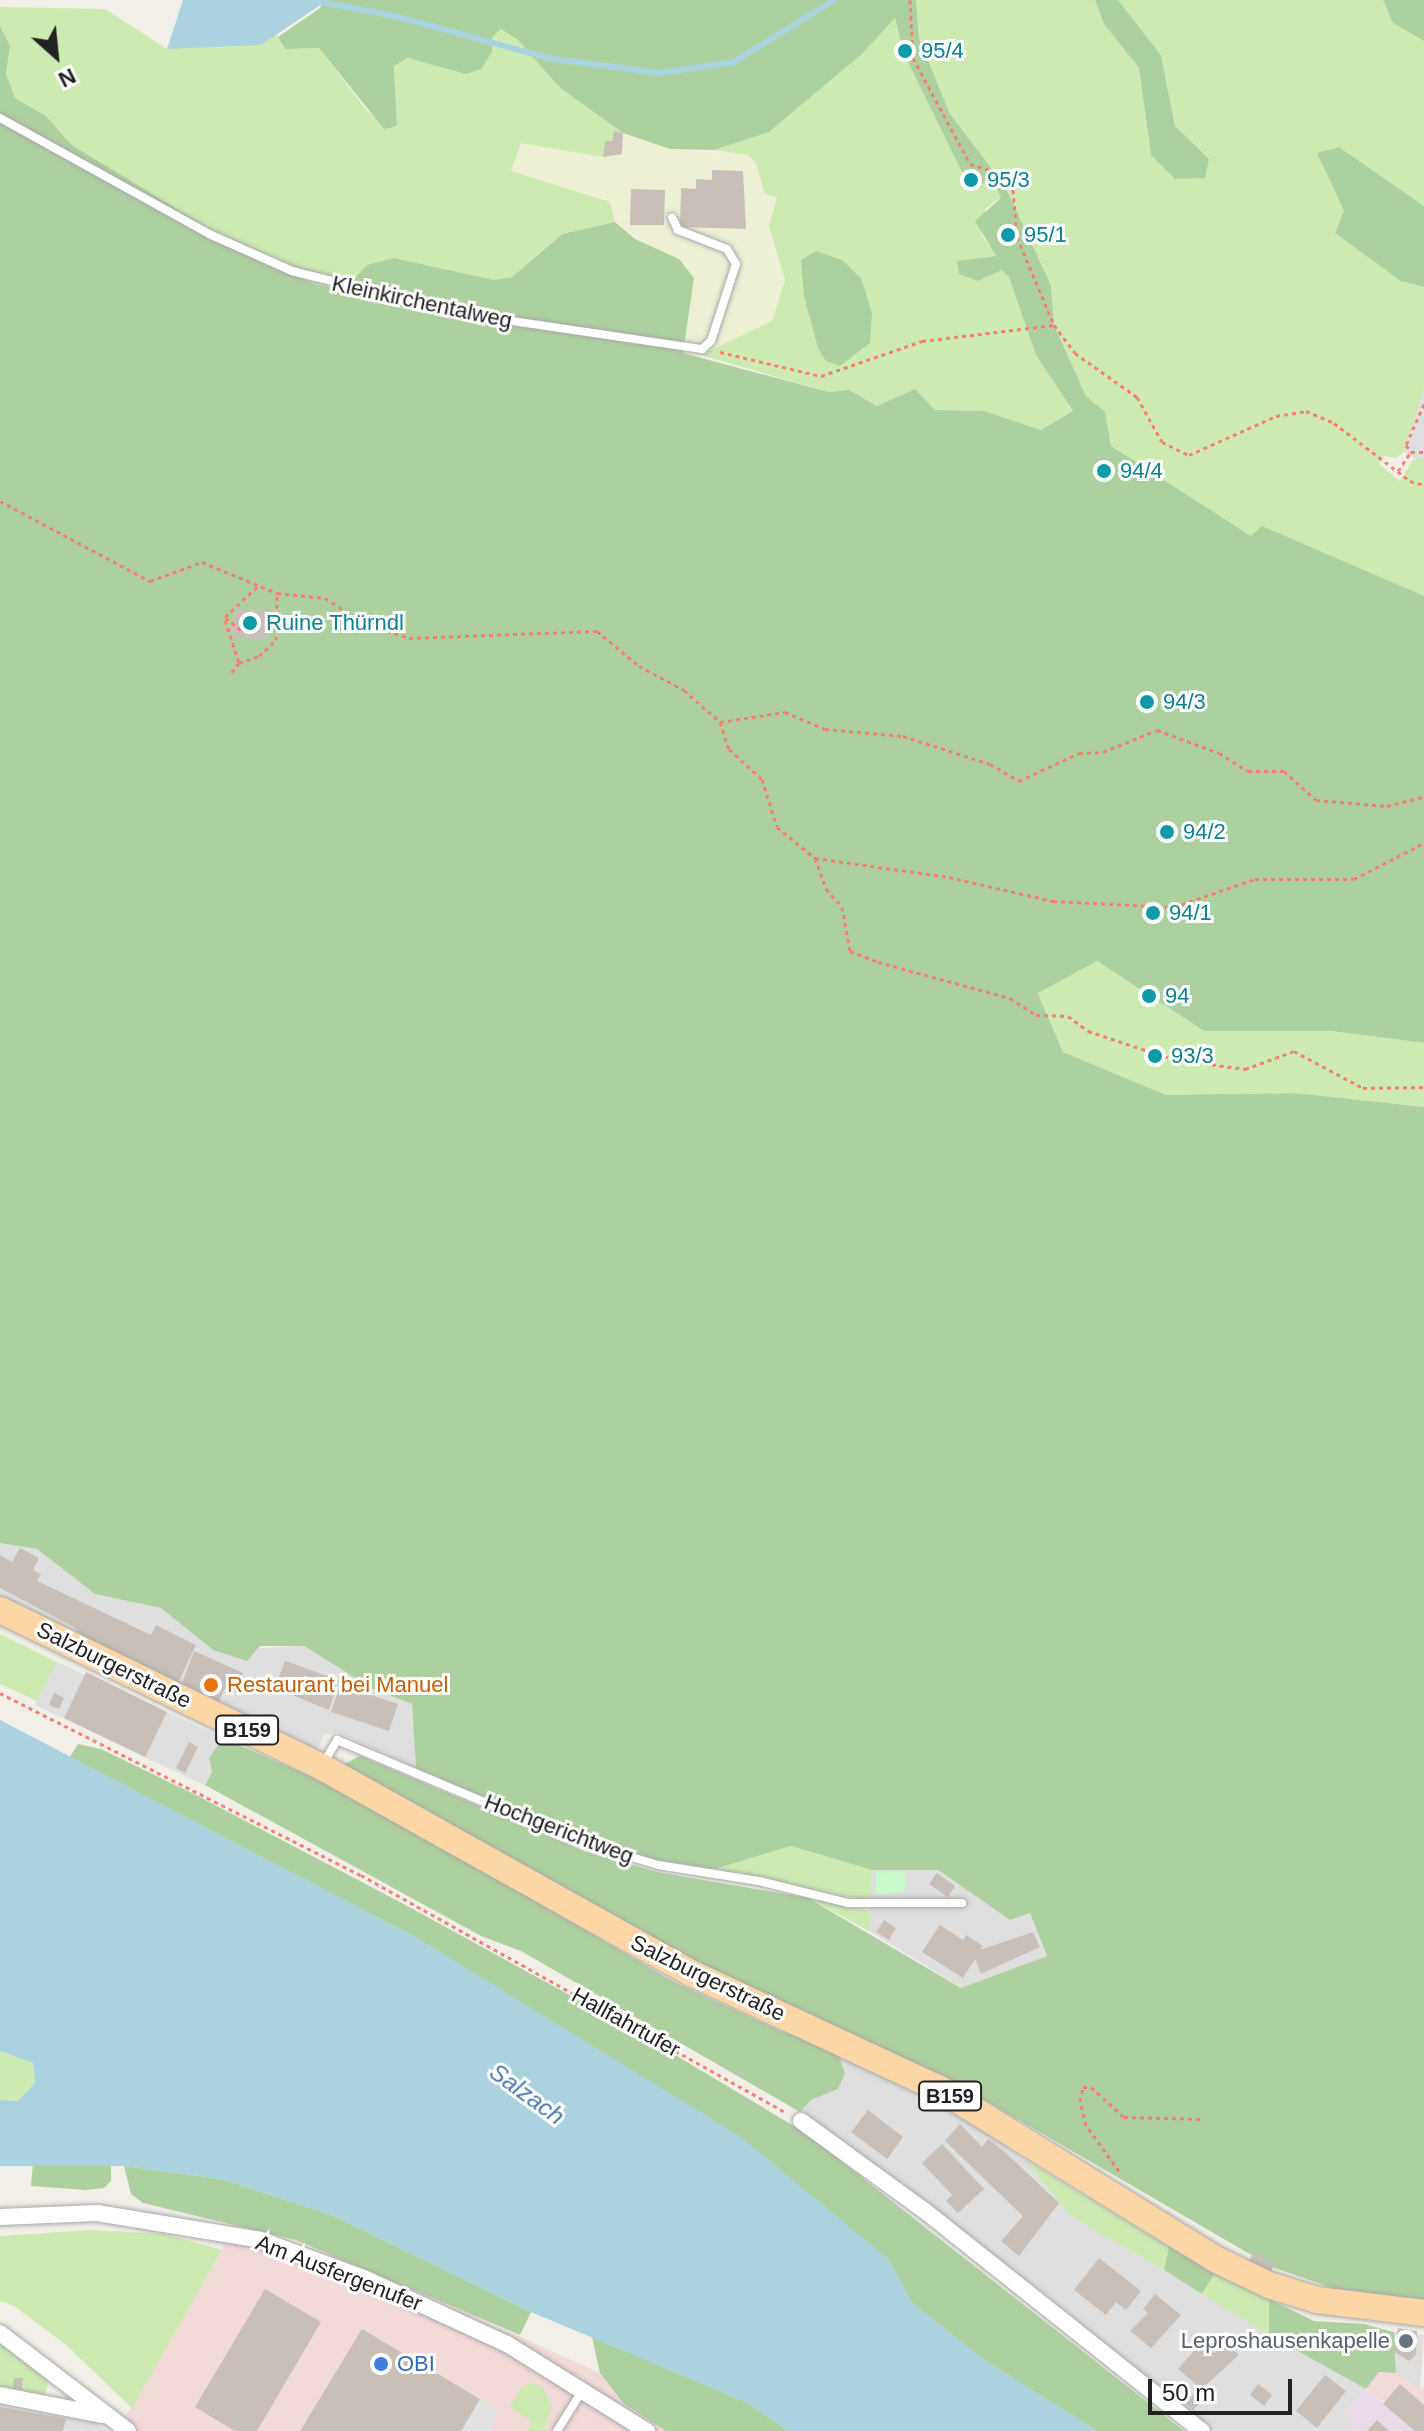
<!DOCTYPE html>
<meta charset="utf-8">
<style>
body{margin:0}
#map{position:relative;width:1424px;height:2431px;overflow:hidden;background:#f2efe9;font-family:Helvetica,sans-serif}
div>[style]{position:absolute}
.residential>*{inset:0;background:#e0dfdf}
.commercial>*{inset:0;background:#f2dad9}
.industrial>*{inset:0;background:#ebdbe8}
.farmland>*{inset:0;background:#eef0d5}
.grass>*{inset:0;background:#cdebb0}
.forest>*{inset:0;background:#add19e}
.park>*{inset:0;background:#c8facc}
.parking>*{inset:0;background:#e2e2e2}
.water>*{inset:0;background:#aad3df}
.stream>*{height:6px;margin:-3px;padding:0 3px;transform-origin:3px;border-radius:3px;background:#aad3df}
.building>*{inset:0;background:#c7bfb8}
.path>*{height:3px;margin-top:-1.5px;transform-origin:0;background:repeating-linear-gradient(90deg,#fa8072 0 4px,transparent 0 8px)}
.roads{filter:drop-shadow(0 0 2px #a9a9a9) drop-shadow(0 0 2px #a9a9a9)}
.service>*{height:8px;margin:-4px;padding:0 4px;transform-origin:4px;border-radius:4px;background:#fff}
.minor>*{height:16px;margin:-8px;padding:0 8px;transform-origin:8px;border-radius:8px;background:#fff}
.primary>*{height:26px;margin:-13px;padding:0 13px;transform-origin:13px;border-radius:13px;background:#fcd6a4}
.dots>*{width:22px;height:22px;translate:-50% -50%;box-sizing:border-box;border:4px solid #fff;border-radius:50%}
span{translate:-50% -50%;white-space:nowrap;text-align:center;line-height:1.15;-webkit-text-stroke:6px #fff;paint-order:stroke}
.shield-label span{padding:2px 6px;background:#fff;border:2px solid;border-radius:6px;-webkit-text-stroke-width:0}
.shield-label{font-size:20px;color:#222;font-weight:700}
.culture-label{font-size:22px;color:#0d838f}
.left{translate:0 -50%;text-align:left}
.street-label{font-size:22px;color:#222}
.food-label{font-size:22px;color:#c56008}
.worship-label{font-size:22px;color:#5b616d}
.right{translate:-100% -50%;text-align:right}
.shop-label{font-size:22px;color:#366cbe}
.water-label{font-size:24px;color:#4a7aab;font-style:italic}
.north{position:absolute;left:16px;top:16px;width:80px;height:80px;-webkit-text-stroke:6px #fff;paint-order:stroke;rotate:153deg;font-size:22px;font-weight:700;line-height:32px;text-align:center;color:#222}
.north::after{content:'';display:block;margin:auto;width:28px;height:36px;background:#222;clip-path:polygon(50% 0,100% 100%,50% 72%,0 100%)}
.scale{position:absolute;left:1148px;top:2379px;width:144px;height:36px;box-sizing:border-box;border:4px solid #222;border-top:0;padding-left:10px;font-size:24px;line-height:28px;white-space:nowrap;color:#222;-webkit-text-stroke:6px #fff;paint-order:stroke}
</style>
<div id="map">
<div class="residential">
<i style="clip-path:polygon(1424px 388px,1424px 458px,1419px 461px,1404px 452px,1403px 441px)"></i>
<i style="clip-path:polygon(0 1543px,37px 1549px,95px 1594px,161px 1608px,213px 1650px,303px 1646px,371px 1688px,412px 1704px,416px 1768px,338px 1732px,324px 1735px,317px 1751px,0 1596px)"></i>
<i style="clip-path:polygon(57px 1662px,223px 1738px,209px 1758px,212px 1772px,204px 1785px,35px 1705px)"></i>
<i style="clip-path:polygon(872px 1870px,938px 1870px,1010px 1920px,1030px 1913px,1047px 1956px,962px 1988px,869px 1931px)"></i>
<i style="clip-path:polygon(837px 2050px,950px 2109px,1024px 2159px,1072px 2216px,1366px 2389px,1344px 2414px,1356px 2424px,1350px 2431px,1213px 2431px,1047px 2296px,800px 2112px,811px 2100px,838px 2089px)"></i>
<i style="clip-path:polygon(1394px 2332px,1424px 2335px,1420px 2390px,1396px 2373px)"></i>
<i style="clip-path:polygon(0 2405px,96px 2423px,107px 2431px,0 2431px)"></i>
</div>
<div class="commercial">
<i style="clip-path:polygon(227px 2220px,365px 2267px,600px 2373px,623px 2403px,666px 2431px,117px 2431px,222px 2251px)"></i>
<i style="clip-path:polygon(1379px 2372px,1396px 2373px,1420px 2390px,1424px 2385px,1424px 2431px,1366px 2389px)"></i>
</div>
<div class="industrial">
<i style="clip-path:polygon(1366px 2389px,1418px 2431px,1350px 2431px,1355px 2424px,1344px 2414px)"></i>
</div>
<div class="farmland">
<i style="clip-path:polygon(614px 131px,670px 149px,748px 155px,756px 163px,765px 194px,777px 197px,770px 237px,785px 280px,772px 321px,724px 347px,701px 355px,683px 353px,651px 247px,615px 222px,612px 206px,511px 171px,521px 142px,602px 157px,605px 141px)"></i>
</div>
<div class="grass">
<i style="clip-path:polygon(259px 0,284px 49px,319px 48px,368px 112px,397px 125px,394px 66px,408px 58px,466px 73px,492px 52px,492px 37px,501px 29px,518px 40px,559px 87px,623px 133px,614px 131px,612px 141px,605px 141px,603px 157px,521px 143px,511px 171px,610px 202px,615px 222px,561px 234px,512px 277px,494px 280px,394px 258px,344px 290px,317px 286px,274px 268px,72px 145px,46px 116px,15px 98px,6px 74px,10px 46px,0 26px,0 7px,105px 9px,167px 49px)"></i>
<i style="clip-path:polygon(916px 0,1095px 0,1104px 24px,1139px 68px,1151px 154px,1209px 159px,1175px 126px,1161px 55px,1118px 0,1383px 0,1393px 23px,1424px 41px,1424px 206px,1339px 147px,1317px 153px,1344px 211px,1401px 281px,1424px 287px,1424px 388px,1404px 452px,1396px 458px,1384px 456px,1379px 464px,1400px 481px,1413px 460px,1424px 458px,1424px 596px,1252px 537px,1111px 446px,1105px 413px,1086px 396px,1054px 325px,1051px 285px,1005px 186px,950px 114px,919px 38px)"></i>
<i style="clip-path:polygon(895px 17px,903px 52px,962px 172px,977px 183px,995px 183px,1001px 198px,986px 208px,981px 234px,997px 256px,965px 260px,978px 281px,1002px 270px,1009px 276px,1036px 355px,1073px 411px,1041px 430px,984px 411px,935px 410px,915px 389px,877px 406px,849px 390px,829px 392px,701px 355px,772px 321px,785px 280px,769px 226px,777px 197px,765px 194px,756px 163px,748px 155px,714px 150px,769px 132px,863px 53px)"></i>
<i style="clip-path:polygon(1097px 961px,1204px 1031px,1332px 1031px,1424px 1043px,1424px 1107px,1295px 1093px,1166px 1095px,1063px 1052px,1038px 992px)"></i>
<i style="clip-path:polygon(0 1634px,57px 1662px,37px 1701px,0 1684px)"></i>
<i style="clip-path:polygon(791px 1846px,872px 1870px,871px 1902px,715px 1869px)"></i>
<i style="clip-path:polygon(808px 1898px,870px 1911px,869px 1931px)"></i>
<i style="clip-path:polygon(0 2051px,33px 2063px,35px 2083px,18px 2101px,0 2100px)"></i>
<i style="clip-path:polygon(1024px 2159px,1169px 2247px,1164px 2270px,1071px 2216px)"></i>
<i style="clip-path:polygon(89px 2230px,165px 2234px,222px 2250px,132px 2408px,65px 2344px,14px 2306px,0 2301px,0 2236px)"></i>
<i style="clip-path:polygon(1216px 2271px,1269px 2299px,1269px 2335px,1202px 2294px)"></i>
<i style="clip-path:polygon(0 2342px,49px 2379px,45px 2395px,0 2387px)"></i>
<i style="clip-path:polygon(532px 2383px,543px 2388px,552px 2405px,545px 2431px,527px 2431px,532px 2422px,510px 2407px,520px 2389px)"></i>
</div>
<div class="forest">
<i style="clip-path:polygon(324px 0,916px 0,919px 38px,950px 114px,1005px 186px,1051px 285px,1054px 325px,1086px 396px,1105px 412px,1111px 446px,1251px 536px,1262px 526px,1424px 596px,1424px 1043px,1332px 1031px,1204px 1031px,1097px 961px,1038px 993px,1063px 1052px,1166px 1095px,1295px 1093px,1424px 1107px,1424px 2302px,1361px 2298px,1272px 2267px,945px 2077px,725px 1979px,344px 1764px,360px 1756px,584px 1851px,657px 1872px,808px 1898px,961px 1988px,1047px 1956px,1030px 1913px,1010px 1920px,938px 1870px,872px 1870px,791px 1846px,715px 1869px,657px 1860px,579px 1837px,416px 1768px,412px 1704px,371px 1688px,304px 1646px,260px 1646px,247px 1661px,213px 1650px,161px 1608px,95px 1594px,37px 1549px,0 1543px,0 26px,10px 46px,6px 74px,15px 98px,46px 116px,72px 145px,274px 268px,317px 285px,344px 290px,367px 265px,394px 258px,494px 280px,512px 277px,562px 234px,615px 222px,635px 239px,679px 259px,694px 278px,683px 353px,829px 392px,849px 390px,877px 406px,915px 389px,935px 410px,984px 411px,1041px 430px,1073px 411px,1036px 355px,1009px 277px,1002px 270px,978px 281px,959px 274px,957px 261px,996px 256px,975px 221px,1001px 198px,995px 184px,977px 183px,962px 172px,903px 52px,895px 18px,863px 53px,769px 132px,714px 150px,670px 149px,623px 133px,559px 87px,518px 40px,501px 29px,492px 37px,492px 52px,481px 69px,466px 74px,408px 58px,394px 66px,397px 126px,384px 129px,319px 48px,285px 49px,278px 37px,320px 8px)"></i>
<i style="clip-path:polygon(1095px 0,1118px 0,1161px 55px,1175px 126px,1209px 159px,1205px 178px,1175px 179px,1151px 155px,1139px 68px,1104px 24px)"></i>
<i style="clip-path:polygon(1383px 0,1424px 0,1424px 41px,1393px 23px)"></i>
<i style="clip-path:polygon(1339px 147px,1424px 206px,1424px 287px,1401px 281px,1335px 233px,1344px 211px,1317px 153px)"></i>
<i style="clip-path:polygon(816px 251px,842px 260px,861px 278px,872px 313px,870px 343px,840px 366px,826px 361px,818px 348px,804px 296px,801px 260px)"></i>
<i style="clip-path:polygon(223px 1738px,359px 1798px,674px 1982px,778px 2030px,837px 2050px,845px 2073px,838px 2089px,811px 2100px,800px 2112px,521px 1951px,481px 1936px,205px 1785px,212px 1772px,209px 1758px)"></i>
<i style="clip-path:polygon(78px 1744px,101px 1749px,196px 1795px,400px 1902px,630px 2028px,804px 2132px,1184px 2431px,1097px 2431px,984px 2360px,912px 2303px,888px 2259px,598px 2051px,417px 1938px,70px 1757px)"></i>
<i style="clip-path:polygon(33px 2164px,111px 2166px,111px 2181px,104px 2188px,86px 2190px,31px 2186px)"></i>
<i style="clip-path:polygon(124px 2166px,222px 2179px,332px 2215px,531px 2312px,520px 2335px,296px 2240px,143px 2203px,131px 2194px)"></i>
<i style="clip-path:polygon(1169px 2247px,1216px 2271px,1202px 2294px,1164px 2270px)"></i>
<i style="clip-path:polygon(1269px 2299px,1314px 2321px,1364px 2324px,1394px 2332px,1396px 2373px,1379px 2372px,1366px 2389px,1269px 2335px)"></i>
<i style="clip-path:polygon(592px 2337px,748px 2403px,788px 2431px,666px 2431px,623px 2403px,600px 2373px)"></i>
</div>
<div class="park">
<i style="clip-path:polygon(876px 1872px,906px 1873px,905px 1891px,876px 1895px)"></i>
</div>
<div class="parking">
<i style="clip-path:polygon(480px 2399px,500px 2411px,490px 2428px,494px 2431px,461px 2431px)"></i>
</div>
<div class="water">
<i style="clip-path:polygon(183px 0,324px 0,325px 2px,261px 45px,167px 49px)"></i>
<i style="clip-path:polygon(0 1720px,417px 1938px,741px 2137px,888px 2259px,912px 2303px,984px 2360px,1097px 2431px,788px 2431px,748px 2403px,531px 2312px,332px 2215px,222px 2179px,124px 2166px,0 2166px,0 2100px,18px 2101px,35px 2083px,33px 2063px,0 2051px)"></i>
</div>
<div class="stream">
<i style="left:310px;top:0;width:86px;rotate:10.7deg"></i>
<i style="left:395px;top:16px;width:159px;rotate:15.4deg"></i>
<i style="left:548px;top:58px;width:112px;rotate:7.7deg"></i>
<i style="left:659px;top:73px;width:76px;rotate:-8.3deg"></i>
<i style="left:734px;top:62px;width:118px;rotate:-31.8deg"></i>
</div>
<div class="building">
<i style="clip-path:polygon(614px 131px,623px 133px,622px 154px,603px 157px,605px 141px,612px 141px)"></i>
<i style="clip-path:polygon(712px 170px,743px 171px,746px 229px,680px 227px,681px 188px,696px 189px,696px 179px,712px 180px)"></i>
<i style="clip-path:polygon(631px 189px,665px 190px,664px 225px,630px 225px)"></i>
<i style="clip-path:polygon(235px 610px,269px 610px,268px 639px,229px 637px)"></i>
<i style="clip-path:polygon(20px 1548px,39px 1558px,33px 1570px,41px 1574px,37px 1581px,151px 1635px,156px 1625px,196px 1645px,178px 1683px,84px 1638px,74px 1627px,0 1588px,0 1555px,12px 1562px)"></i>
<i style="clip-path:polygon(194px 1651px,243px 1673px,235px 1693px,224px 1689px,218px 1705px,179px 1691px)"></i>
<i style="clip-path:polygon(285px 1661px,339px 1680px,329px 1710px,275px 1688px)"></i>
<i style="clip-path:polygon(86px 1672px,167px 1712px,145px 1757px,64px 1718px)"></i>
<i style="clip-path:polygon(340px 1685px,398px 1704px,389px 1731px,331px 1712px)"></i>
<i style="clip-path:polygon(54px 1693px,64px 1698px,59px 1709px,49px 1705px)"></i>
<i style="clip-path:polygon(189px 1742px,198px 1747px,185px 1773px,176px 1768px)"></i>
<i style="clip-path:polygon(937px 1873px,955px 1886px,948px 1897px,929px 1884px)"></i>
<i style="clip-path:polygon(884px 1920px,896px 1928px,889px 1940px,876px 1932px)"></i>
<i style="clip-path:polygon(940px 1925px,963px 1940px,966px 1935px,983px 1946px,980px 1950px,1033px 1932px,1040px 1947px,981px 1974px,975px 1959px,963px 1978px,922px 1952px)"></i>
<i style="clip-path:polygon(868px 2110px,903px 2137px,887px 2159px,851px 2132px)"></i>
<i style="clip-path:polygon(960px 2124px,982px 2147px,988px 2139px,1006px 2153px,1059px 2203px,1019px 2256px,1001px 2241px,1023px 2216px,945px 2141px)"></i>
<i style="clip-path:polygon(942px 2144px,984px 2189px,958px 2213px,946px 2201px,952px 2195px,922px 2163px)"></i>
<i style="clip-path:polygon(1253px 2252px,1275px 2264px,1270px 2273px,1249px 2262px)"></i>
<i style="clip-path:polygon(1099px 2258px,1141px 2291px,1126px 2310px,1116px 2302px,1106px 2315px,1074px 2290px)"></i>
<i style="clip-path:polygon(265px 2289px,321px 2322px,257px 2431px,235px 2431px,195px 2407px)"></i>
<i style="clip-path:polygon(1155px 2294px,1181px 2315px,1151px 2348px,1130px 2331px,1148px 2313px,1143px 2309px)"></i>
<i style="clip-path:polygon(1398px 2328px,1417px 2331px,1416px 2355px,1409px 2361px,1393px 2351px)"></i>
<i style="clip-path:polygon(362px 2329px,480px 2399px,461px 2431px,300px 2431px)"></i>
<i style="clip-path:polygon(1225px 2342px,1239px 2355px,1205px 2386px,1211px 2392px,1193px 2410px,1185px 2403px,1199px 2387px,1178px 2369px,1198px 2346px,1206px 2344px,1215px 2353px)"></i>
<i style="clip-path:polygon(1325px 2375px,1346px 2391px,1317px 2428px,1296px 2411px)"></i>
<i style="clip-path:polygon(14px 2378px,23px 2378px,22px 2389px,13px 2388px)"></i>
<i style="clip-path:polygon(1258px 2384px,1272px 2395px,1264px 2406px,1250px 2395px)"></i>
<i style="clip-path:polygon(1400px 2384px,1424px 2405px,1424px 2431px,1415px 2431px,1383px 2404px)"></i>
<i style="clip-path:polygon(0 2407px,66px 2419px,63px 2431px,0 2431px)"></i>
<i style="clip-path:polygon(1377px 2420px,1389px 2431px,1367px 2431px)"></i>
</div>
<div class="path">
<i style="left:910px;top:0;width:58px;rotate:87deg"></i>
<i style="left:913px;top:58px;width:120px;rotate:61.7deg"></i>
<i style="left:970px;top:164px;width:34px;rotate:17deg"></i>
<i style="left:1003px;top:174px;width:19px;rotate:58deg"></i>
<i style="left:1013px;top:190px;width:47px;rotate:85.1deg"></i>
<i style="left:1017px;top:237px;width:95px;rotate:67.2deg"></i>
<i style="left:1054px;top:325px;width:35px;rotate:53deg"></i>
<i style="left:1075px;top:353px;width:76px;rotate:35.4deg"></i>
<i style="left:1137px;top:397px;width:51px;rotate:60.9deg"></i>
<i style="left:1162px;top:442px;width:30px;rotate:26deg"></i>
<i style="left:1189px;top:455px;width:95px;rotate:-24.1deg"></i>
<i style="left:1276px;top:416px;width:30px;rotate:-9deg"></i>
<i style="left:1306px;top:411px;width:30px;rotate:23deg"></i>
<i style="left:1334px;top:423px;width:96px;rotate:37.3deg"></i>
<i style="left:1410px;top:481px;width:15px;rotate:16deg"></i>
<i style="left:720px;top:352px;width:104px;rotate:13.4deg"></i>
<i style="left:821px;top:376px;width:107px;rotate:-19.1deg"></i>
<i style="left:922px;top:341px;width:133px;rotate:-6.9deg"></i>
<i style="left:1424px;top:404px;width:45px;rotate:113.7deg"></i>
<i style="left:1406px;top:445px;width:9px;rotate:54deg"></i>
<i style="left:1411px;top:452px;width:13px"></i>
<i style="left:1398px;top:471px;width:23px;rotate:-56deg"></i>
<i style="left:0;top:501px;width:170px;rotate:28.1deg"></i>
<i style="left:150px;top:581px;width:55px;rotate:-20.1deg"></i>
<i style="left:202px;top:562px;width:81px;rotate:22.5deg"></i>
<i style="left:277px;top:593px;width:48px;rotate:5.9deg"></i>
<i style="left:325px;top:598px;width:46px;rotate:32.7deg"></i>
<i style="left:364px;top:623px;width:47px;rotate:18.4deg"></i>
<i style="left:409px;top:638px;width:188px;rotate:-2.1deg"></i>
<i style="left:597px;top:631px;width:55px;rotate:39.8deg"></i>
<i style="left:639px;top:666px;width:51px;rotate:28.1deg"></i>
<i style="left:684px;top:690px;width:48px;rotate:41.6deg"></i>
<i style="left:720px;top:722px;width:28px;rotate:72deg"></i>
<i style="left:729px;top:749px;width:45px;rotate:42.3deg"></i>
<i style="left:762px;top:779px;width:50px;rotate:72.6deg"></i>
<i style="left:777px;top:827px;width:49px;rotate:39.2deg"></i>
<i style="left:815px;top:858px;width:135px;rotate:8.1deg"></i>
<i style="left:949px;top:877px;width:107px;rotate:13deg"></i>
<i style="left:1053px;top:901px;width:121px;rotate:2.8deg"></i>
<i style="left:1174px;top:907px;width:86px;rotate:-19.1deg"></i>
<i style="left:1255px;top:879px;width:99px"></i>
<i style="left:1354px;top:879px;width:79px;rotate:-27.2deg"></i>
<i style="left:225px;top:620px;width:45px;rotate:72deg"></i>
<i style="left:239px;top:663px;width:14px;rotate:129deg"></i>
<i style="left:259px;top:626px;width:18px;rotate:167deg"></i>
<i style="left:241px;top:630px;width:21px;rotate:-141deg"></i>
<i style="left:225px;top:617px;width:47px;rotate:-43.3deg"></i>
<i style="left:239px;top:663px;width:21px;rotate:-19deg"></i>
<i style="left:259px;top:656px;width:23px;rotate:-43deg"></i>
<i style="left:276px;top:640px;width:47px;rotate:-88.8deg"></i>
<i style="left:720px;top:722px;width:66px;rotate:-8.7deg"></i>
<i style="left:785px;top:712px;width:43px;rotate:23deg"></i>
<i style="left:825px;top:729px;width:78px;rotate:5.1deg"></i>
<i style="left:903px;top:736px;width:91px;rotate:17.8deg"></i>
<i style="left:990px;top:764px;width:34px;rotate:30deg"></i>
<i style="left:1019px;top:781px;width:66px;rotate:-25deg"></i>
<i style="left:1079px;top:753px;width:24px;rotate:-2deg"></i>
<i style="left:1103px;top:752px;width:58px;rotate:-22.2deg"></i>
<i style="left:1157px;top:730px;width:66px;rotate:20.4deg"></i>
<i style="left:1219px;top:753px;width:34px;rotate:32deg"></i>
<i style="left:1248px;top:771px;width:36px"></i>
<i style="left:1284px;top:771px;width:43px;rotate:42.2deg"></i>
<i style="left:1316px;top:800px;width:71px;rotate:4.8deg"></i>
<i style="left:1387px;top:806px;width:38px;rotate:-14deg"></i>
<i style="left:815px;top:858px;width:33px;rotate:70deg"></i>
<i style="left:826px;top:889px;width:24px;rotate:48deg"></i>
<i style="left:842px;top:907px;width:45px;rotate:79.7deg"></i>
<i style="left:850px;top:951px;width:30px;rotate:21deg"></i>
<i style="left:878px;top:962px;width:137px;rotate:15.3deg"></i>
<i style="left:1010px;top:998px;width:31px;rotate:33deg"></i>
<i style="left:1036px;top:1015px;width:32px;rotate:2deg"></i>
<i style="left:1068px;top:1016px;width:25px;rotate:37deg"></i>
<i style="left:1088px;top:1031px;width:89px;rotate:18.4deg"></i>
<i style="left:1172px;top:1059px;width:74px;rotate:7.8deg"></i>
<i style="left:1245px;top:1069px;width:52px;rotate:-20.2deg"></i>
<i style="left:1294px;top:1051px;width:78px;rotate:28.2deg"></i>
<i style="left:1363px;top:1088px;width:61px;rotate:-0.9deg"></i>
<i style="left:0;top:1693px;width:404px;rotate:26.8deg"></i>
<i style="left:361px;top:1875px;width:488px;rotate:29.2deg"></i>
<i style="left:1119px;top:2171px;width:57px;rotate:-125.7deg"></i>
<i style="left:1086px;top:2125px;width:25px;rotate:-104deg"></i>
<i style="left:1080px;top:2101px;width:14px;rotate:-78deg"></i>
<i style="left:1083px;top:2087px;width:8px"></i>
<i style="left:1091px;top:2087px;width:45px;rotate:42.3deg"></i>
<i style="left:1124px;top:2117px;width:80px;rotate:1.4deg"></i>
</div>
<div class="roads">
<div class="service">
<i style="left:0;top:118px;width:239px;rotate:29deg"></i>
<i style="left:209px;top:234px;width:91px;rotate:24deg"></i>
<i style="left:292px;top:271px;width:171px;rotate:14.2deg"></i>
<i style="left:458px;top:313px;width:247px;rotate:8.4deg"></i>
<i style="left:702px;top:349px;width:12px;rotate:-42deg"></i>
<i style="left:711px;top:341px;width:81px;rotate:-72deg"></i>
<i style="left:736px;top:264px;width:17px;rotate:-121deg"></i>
<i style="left:727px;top:249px;width:53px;rotate:-158.8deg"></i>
<i style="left:678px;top:230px;width:14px;rotate:-115deg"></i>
<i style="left:324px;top:1762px;width:26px;rotate:-59deg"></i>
<i style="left:337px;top:1740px;width:252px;rotate:22.9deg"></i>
<i style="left:569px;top:1838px;width:93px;rotate:16.9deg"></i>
<i style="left:658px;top:1865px;width:102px;rotate:9deg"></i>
<i style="left:759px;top:1881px;width:92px;rotate:13.9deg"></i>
<i style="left:848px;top:1903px;width:114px"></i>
<i style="left:557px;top:2431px;width:47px;rotate:-58deg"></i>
</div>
<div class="minor">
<i style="left:801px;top:2121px;width:153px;rotate:36deg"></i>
<i style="left:925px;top:2211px;width:354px;rotate:38.5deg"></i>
<i style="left:0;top:2217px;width:97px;rotate:-2.4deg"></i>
<i style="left:97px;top:2213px;width:166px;rotate:9.3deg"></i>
<i style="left:261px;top:2240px;width:110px;rotate:20.3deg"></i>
<i style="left:364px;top:2278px;width:157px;rotate:24.8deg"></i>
<i style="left:507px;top:2344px;width:165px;rotate:31.9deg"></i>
<i style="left:0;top:2333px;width:161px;rotate:37.4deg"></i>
<i style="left:0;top:2395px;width:105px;rotate:11deg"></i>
</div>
<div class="primary">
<i style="left:0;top:1610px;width:358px;rotate:26deg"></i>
<i style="left:322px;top:1767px;width:423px;rotate:29.2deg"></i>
<i style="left:691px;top:1973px;width:275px;rotate:25deg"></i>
<i style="left:940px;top:2089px;width:326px;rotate:31.7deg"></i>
<i style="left:1217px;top:2260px;width:58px;rotate:25.7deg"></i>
<i style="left:1269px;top:2285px;width:50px;rotate:17.4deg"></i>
<i style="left:1317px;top:2300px;width:108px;rotate:6.9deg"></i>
</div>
</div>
<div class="dots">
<i style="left:905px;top:51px;background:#0f9aa8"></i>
<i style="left:971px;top:180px;background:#0f9aa8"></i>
<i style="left:1008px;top:235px;background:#0f9aa8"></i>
<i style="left:1104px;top:471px;background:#0f9aa8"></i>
<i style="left:250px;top:623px;background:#0f9aa8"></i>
<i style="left:1147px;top:702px;background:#0f9aa8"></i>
<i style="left:1167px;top:832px;background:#0f9aa8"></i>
<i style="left:1153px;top:913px;background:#0f9aa8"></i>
<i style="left:1149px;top:996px;background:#0f9aa8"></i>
<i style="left:1155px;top:1056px;background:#0f9aa8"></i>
<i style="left:211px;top:1685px;background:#e8710a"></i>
<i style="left:1406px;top:2341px;background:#6b7280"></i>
<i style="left:381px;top:2364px;background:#3f7fe0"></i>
</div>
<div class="shield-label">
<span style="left:247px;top:1730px">B159</span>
<span style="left:950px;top:2096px">B159</span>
</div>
<div class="culture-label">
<span class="left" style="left:921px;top:51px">95/4</span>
<span class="left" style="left:987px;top:180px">95/3</span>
<span class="left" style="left:1024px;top:235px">95/1</span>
<span class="left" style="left:1120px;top:471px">94/4</span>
<span class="left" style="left:266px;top:623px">Ruine Thürndl</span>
<span class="left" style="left:1163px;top:702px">94/3</span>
<span class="left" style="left:1183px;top:832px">94/2</span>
<span class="left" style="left:1169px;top:913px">94/1</span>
<span class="left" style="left:1165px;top:996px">94</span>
<span class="left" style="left:1171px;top:1056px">93/3</span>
</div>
<div class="street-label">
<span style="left:422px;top:302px;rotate:12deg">Kleinkirchentalweg</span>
<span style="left:114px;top:1665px;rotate:26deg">Salzburgerstraße</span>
<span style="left:559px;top:1829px;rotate:21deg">Hochgerichtweg</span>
<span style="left:708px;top:1978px;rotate:26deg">Salzburgerstraße</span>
<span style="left:626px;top:2022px;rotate:29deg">Hallfahrtufer</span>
<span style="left:339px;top:2273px;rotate:21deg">Am Ausfergenufer</span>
</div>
<div class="food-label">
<span class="left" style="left:227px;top:1685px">Restaurant bei Manuel</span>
</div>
<div class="worship-label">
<span class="right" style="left:1390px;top:2341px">Leproshausenkapelle</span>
</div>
<div class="shop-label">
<span class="left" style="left:397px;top:2364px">OBI</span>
</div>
<div class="water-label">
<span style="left:527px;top:2094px;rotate:36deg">Salzach</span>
</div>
<div class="north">N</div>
<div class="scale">50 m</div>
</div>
